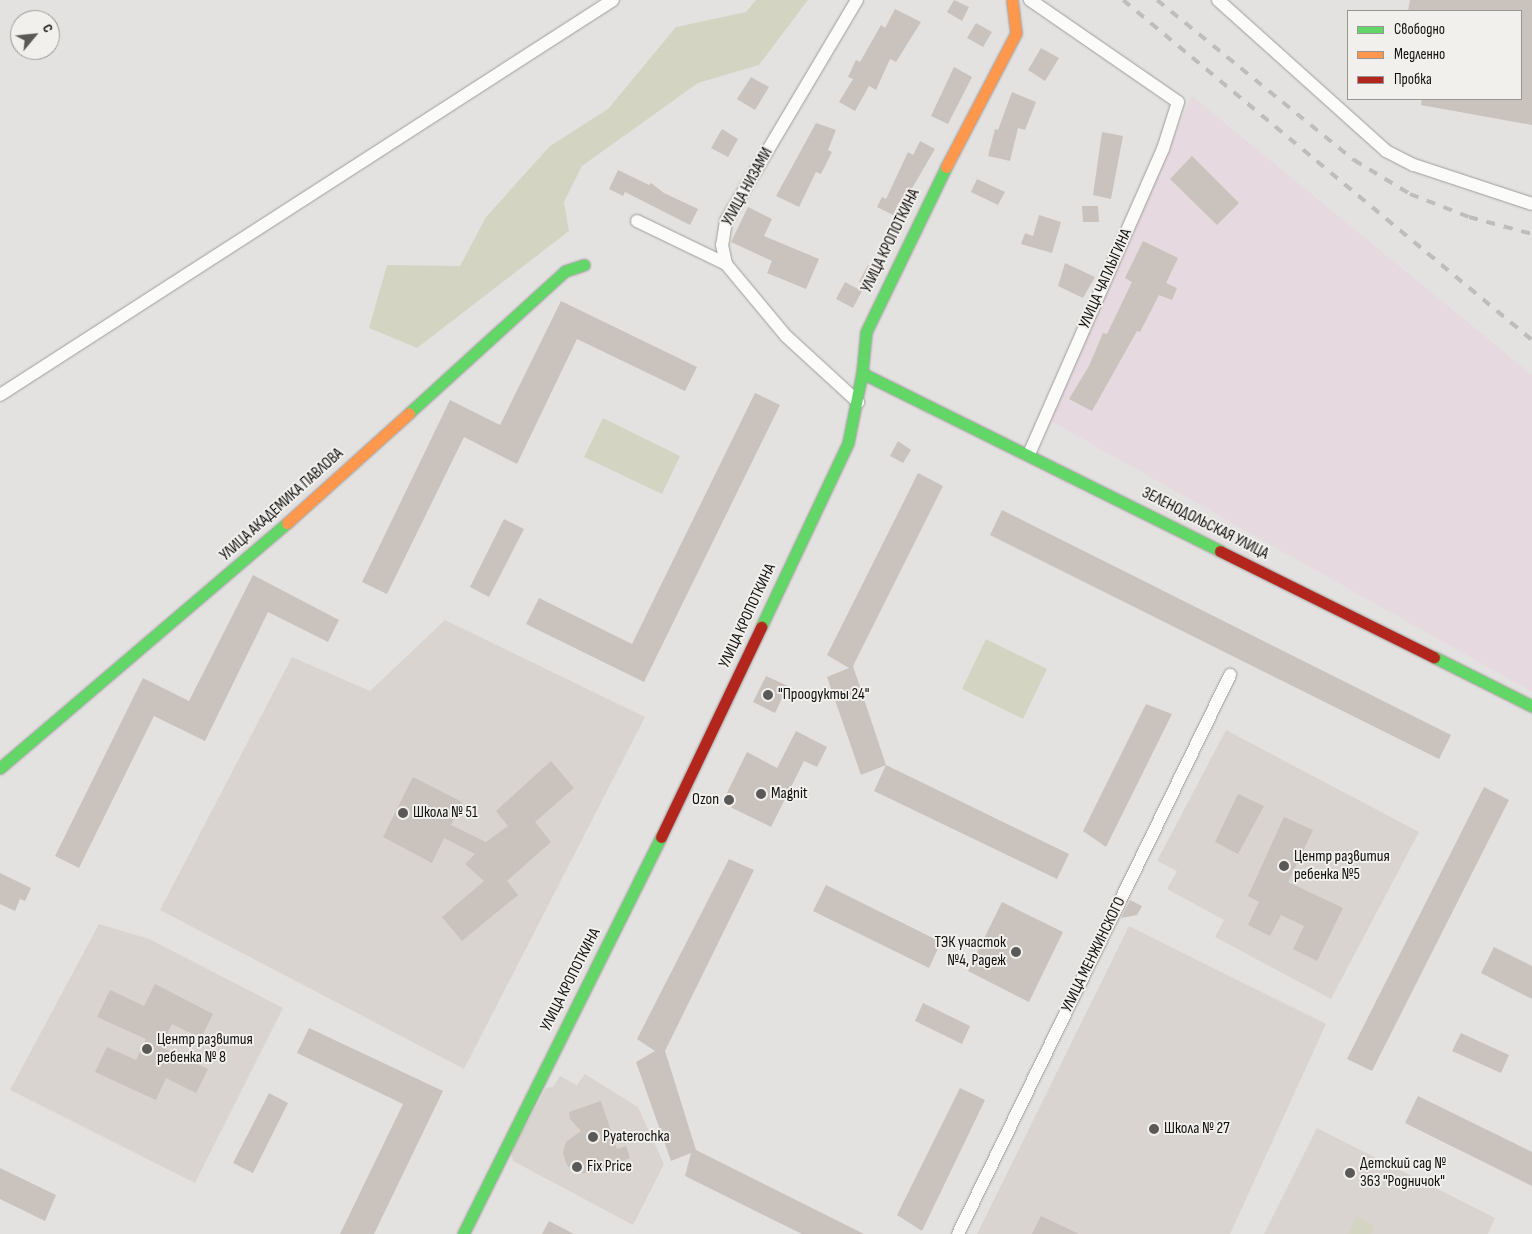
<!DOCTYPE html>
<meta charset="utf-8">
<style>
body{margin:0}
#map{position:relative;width:1532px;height:1234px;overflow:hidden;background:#e4e2e1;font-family:"Sofia Sans Condensed",sans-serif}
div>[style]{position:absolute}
.built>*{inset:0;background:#d9d4cf}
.industrial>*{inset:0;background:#e6d9df}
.green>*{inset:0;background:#d3d5c2}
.building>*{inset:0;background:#cac2bc}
.roads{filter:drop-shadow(0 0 1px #9e9d9c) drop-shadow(0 0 1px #9e9d9c)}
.street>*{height:12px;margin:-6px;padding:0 6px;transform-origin:6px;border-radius:6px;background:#fbfbfa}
.fast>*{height:11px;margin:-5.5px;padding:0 5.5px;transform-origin:5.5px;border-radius:5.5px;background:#63d668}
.slow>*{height:11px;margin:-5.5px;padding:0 5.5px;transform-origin:5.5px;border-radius:5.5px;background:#ff974d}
.jam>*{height:11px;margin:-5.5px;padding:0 5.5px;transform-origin:5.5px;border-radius:5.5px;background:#b3261e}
.rail>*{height:4px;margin-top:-2px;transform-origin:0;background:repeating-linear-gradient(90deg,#bebdbc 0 9px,transparent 0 18px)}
.dots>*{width:14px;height:14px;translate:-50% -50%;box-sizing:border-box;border:2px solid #f2f0ed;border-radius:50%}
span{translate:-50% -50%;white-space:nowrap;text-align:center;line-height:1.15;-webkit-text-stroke:4px #f2f0ed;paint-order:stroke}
.street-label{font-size:16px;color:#100f0e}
.poi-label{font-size:16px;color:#100f0e}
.left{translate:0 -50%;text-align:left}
.right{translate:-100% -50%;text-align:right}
.legend{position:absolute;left:1347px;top:10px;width:175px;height:90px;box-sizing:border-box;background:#f2f0ed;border:1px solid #989694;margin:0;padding:6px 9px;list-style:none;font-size:15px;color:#100f0e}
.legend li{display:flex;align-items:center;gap:10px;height:25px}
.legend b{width:25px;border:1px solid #989694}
.north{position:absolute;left:10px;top:10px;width:50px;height:50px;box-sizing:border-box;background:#f2f0ed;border:1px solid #989694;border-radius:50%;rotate:62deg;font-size:14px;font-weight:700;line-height:20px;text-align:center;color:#100f0e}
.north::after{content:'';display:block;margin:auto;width:18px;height:22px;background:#5a5958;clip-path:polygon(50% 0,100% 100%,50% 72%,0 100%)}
</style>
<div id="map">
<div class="built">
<i style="clip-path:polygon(445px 620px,645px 717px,464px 1069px,160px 910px,292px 657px,370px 691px)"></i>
<i style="clip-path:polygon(1226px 730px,1419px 832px,1331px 999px,1215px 937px,1224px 920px,1167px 889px,1177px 871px,1157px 861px)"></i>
<i style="clip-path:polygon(99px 924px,149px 939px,283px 1008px,195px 1183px,10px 1090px)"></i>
<i style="clip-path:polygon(1129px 926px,1326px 1024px,1230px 1234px,977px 1234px)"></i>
<i style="clip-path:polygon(585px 1074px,638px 1107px,664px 1164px,633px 1225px,513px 1161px,511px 1153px,546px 1088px,553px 1087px,560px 1076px,577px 1085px)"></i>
<i style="clip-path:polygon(1317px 1128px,1495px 1218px,1488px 1234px,1264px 1234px)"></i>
</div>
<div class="industrial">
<i style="clip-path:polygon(1192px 96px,1532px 375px,1532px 692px,1049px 420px)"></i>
</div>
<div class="green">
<i style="clip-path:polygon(756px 0,808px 0,759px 65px,698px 83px,582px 166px,564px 202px,569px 231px,417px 348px,369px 328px,387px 265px,460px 266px,486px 217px,550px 146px,608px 109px,676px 27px,746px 12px)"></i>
<i style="clip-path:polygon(603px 418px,680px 456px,662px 494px,584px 457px)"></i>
<i style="clip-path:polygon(986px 639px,1047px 669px,1023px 719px,962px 689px)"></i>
<i style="clip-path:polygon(1357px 1217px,1375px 1226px,1370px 1234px,1348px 1234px)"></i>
</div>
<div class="building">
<i style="clip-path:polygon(954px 0,969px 7px,962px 21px,947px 12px)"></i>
<i style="clip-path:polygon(1410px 0,1532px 0,1532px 125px,1421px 105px,1422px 99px,1521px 99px,1521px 11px,1408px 11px)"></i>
<i style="clip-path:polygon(895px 9px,921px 22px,896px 62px,890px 59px,876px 90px,869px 86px,855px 111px,839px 102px,853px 79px,848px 77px,856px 60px,860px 62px,881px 25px,885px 28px)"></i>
<i style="clip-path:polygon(976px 23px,992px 32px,983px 47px,967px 38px)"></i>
<i style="clip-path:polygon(1041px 48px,1059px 58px,1045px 81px,1028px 70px)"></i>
<i style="clip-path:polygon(954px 67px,972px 77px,948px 124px,931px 116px)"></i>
<i style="clip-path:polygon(751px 77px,769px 87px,755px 110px,737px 99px)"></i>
<i style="clip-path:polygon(1012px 92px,1036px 102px,1025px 130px,1018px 128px,1010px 161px,988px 156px,995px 129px,998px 130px)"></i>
<i style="clip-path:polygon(816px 123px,836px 130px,828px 150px,832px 152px,821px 174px,816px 172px,799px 207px,776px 196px)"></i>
<i style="clip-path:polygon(722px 129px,738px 139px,728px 157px,711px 148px)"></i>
<i style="clip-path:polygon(1102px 132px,1123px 136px,1111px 199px,1093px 195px)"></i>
<i style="clip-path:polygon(920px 141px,935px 149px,911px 190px,907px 206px,899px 202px,893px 215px,877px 207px,882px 197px,886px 199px,908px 152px,913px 155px)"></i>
<i style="clip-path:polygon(1192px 156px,1239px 203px,1217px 225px,1170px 179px)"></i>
<i style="clip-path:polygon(618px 170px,649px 185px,651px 183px,664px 193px,698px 209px,690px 225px,625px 192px,623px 196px,609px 189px)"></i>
<i style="clip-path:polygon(977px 179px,1005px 192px,998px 205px,971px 192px)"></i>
<i style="clip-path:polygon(1082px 206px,1098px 206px,1099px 222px,1083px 222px)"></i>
<i style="clip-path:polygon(748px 207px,772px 219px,764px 236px,819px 259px,806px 289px,767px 273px,772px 261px,731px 242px)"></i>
<i style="clip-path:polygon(1039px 215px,1061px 222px,1052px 253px,1021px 244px,1025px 233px,1033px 236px)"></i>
<i style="clip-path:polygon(1143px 241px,1178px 258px,1166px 283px,1177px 288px,1172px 300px,1159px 295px,1140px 332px,1137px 331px,1092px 411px,1069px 399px,1089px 366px,1103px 333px,1107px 334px,1132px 282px,1125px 278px)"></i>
<i style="clip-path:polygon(1065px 263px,1095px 277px,1083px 298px,1058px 286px)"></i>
<i style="clip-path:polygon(868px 265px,881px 273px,871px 289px,859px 282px)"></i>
<i style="clip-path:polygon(845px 282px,862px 291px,853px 308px,836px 299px)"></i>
<i style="clip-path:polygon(561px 301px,697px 367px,685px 391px,577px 339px,517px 464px,464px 437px,387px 594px,362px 582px,450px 400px,500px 425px)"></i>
<i style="clip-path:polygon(755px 393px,780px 405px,644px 682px,526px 624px,539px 598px,632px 644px)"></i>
<i style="clip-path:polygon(898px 441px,911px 450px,903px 463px,890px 456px)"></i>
<i style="clip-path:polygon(918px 473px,943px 486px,853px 666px,886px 765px,1069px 854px,1057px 879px,874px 791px,886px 765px,861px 775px,827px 677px,849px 668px,827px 655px)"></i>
<i style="clip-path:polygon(1002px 510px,1451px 735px,1439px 759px,990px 535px)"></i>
<i style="clip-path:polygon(504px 519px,524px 529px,489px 597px,470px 587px)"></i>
<i style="clip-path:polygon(253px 575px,339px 620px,328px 642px,268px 612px,205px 741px,154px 716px,79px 868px,55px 856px,143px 678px,189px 701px)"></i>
<i style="clip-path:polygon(766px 676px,788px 686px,775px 713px,753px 702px)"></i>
<i style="clip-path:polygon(1146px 704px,1172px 714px,1106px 847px,1083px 831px)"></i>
<i style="clip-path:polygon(796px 731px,827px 747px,817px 767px,804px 761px,771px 827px,722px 803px,747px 752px,777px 768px)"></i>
<i style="clip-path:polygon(551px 761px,574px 788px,535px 822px,551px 842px,507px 881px,518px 895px,462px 941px,442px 917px,484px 881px,465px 864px,475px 854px,444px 838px,432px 863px,383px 837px,413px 777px,462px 802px,451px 825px,486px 842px,508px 826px,496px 811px)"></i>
<i style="clip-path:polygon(1484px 787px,1509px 800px,1372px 1071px,1347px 1059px)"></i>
<i style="clip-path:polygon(1238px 794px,1264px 806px,1238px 854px,1215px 842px)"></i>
<i style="clip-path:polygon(1284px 817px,1313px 830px,1288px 882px,1343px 908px,1317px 961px,1293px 949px,1304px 926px,1281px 915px,1270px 936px,1248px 925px,1259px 902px,1248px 896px)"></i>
<i style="clip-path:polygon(729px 859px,754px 870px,665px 1051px,696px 1150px,864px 1234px,802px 1234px,685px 1176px,691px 1153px,671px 1161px,636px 1062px,655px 1051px,637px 1039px)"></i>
<i style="clip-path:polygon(0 873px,31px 888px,25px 901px,20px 899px,15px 911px,0 904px)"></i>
<i style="clip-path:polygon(826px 885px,941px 942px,929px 968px,813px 911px)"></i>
<i style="clip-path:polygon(1130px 900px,1142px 906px,1137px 915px,1121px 918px)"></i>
<i style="clip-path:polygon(1002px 902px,1063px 932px,1029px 1002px,968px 971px)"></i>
<i style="clip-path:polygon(1494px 947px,1532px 966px,1532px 999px,1481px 973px)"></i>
<i style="clip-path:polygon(155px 984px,213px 1014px,201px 1038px,172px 1024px,161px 1047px,208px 1069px,196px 1093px,166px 1078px,156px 1100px,95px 1072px,107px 1047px,136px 1060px,146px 1039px,97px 1017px,110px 990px,144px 1006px)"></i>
<i style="clip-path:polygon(923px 1003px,970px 1026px,962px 1044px,915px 1021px)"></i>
<i style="clip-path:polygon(309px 1028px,443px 1091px,374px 1234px,340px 1234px,403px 1104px,297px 1053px)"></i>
<i style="clip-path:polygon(1461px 1033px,1509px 1055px,1501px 1073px,1452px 1051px)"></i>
<i style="clip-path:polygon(960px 1088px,985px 1100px,922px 1231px,897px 1215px)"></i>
<i style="clip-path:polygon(269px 1093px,288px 1103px,253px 1173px,233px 1163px)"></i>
<i style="clip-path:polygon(1418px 1096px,1532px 1152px,1532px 1186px,1405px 1123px)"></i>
<i style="clip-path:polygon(601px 1101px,617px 1149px,626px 1146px,630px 1158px,590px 1173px,576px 1173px,567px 1165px,563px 1153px,566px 1142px,581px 1131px,570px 1119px,569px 1112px)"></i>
<i style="clip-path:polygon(0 1168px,56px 1195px,45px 1221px,0 1199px)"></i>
<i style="clip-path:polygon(1041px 1216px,1079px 1234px,1032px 1234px)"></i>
<i style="clip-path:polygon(549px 1221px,574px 1234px,542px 1234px)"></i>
</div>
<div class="roads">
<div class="street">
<i style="left:857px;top:0;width:257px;rotate:120.7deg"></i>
<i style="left:726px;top:221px;width:24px;rotate:99deg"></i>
<i style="left:722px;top:245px;width:19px;rotate:78deg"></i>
<i style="left:726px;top:264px;width:94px;rotate:50.2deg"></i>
<i style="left:786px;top:336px;width:98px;rotate:42.5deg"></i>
<i style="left:1218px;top:0;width:226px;rotate:41.9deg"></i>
<i style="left:1386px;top:151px;width:31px;rotate:27deg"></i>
<i style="left:1414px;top:165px;width:124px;rotate:18.3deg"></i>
<i style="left:637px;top:221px;width:99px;rotate:25.8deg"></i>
<i style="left:0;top:395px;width:729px;rotate:-32.8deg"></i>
<i style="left:1029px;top:454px;width:333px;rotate:-66.3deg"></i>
<i style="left:1163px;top:149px;width:49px;rotate:-72.3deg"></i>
<i style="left:1178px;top:102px;width:180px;rotate:-145.4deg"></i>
<i style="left:958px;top:1234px;width:622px;rotate:-64.05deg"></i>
</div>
<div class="fast">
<i style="left:862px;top:373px;width:400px;rotate:26.4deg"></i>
<i style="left:409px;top:413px;width:211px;rotate:-42.3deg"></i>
<i style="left:565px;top:271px;width:20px;rotate:-18deg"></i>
<i style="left:761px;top:627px;width:204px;rotate:-64.7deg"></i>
<i style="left:848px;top:443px;width:71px;rotate:-78.7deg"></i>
<i style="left:862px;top:373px;width:41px;rotate:-84.4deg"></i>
<i style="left:866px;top:332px;width:183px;rotate:-64.1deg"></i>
<i style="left:1434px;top:657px;width:110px;rotate:26.6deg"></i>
<i style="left:0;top:768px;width:377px;rotate:-40.5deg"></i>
<i style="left:463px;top:1234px;width:444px;rotate:-63.5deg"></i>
</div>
<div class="slow">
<i style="left:946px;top:167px;width:151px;rotate:-62.4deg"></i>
<i style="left:1016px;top:33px;width:33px;rotate:-97deg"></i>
<i style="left:287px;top:523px;width:164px;rotate:-42deg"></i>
</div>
<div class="jam">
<i style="left:1220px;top:551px;width:239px;rotate:26.4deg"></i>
<i style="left:661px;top:837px;width:233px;rotate:-64.5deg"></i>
</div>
</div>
<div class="rail">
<i style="left:1123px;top:0;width:532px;rotate:39.74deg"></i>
<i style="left:1157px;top:0;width:254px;rotate:39.1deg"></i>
<i style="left:1354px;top:160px;width:66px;rotate:31.3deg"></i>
<i style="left:1410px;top:194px;width:63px;rotate:21.3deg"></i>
<i style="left:1469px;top:217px;width:65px;rotate:15.1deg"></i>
</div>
<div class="dots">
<i style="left:768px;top:695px;background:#5a5958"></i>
<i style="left:761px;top:794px;background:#5a5958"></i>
<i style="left:729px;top:800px;background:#5a5958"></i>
<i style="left:403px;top:813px;background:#5a5958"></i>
<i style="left:1284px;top:866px;background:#5a5958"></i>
<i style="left:1016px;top:952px;background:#5a5958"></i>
<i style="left:147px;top:1049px;background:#5a5958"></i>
<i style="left:1154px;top:1129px;background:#5a5958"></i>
<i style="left:593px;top:1137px;background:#5a5958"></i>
<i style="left:577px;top:1167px;background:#5a5958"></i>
<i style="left:1350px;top:1173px;background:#5a5958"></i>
</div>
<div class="street-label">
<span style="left:748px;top:187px;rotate:-61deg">УЛИЦА НИЗАМИ</span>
<span style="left:891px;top:241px;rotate:-64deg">УЛИЦА КРОПОТКИНА</span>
<span style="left:1106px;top:279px;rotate:-66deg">УЛИЦА ЧАПЛЫГИНА</span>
<span style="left:282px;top:505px;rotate:-42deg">УЛИЦА АКАДЕМИКА ПАВЛОВА</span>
<span style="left:1205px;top:524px;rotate:27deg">ЗЕЛЕНОДОЛЬСКАЯ УЛИЦА</span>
<span style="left:748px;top:616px;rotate:-65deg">УЛИЦА КРОПОТКИНА</span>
<span style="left:1094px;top:955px;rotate:-64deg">УЛИЦА МЕНЖИНСКОГО</span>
<span style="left:571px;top:980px;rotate:-63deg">УЛИЦА КРОПОТКИНА</span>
</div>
<div class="poi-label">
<span class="left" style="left:778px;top:695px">"Проодукты 24"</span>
<span class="left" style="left:771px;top:794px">Magnit</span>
<span class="right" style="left:719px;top:800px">Ozon</span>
<span class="left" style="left:413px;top:813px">Школа № 51</span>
<span class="left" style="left:1294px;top:866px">Центр развития<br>ребенка №5</span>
<span class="right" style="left:1006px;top:952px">ТЭК участок<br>№4, Радеж</span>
<span class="left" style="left:157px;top:1049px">Центр развития<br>ребенка № 8</span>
<span class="left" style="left:1164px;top:1129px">Школа № 27</span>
<span class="left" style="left:603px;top:1137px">Pyaterochka</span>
<span class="left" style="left:1360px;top:1173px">Детский сад №<br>363 "Родничок"</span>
<span class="left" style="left:587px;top:1167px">Fix Price</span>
</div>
<ul class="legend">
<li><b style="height:6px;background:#63d668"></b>Свободно</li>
<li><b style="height:6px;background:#ff974d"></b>Медленно</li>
<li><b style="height:6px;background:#b3261e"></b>Пробка</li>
</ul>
<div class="north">С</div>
</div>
